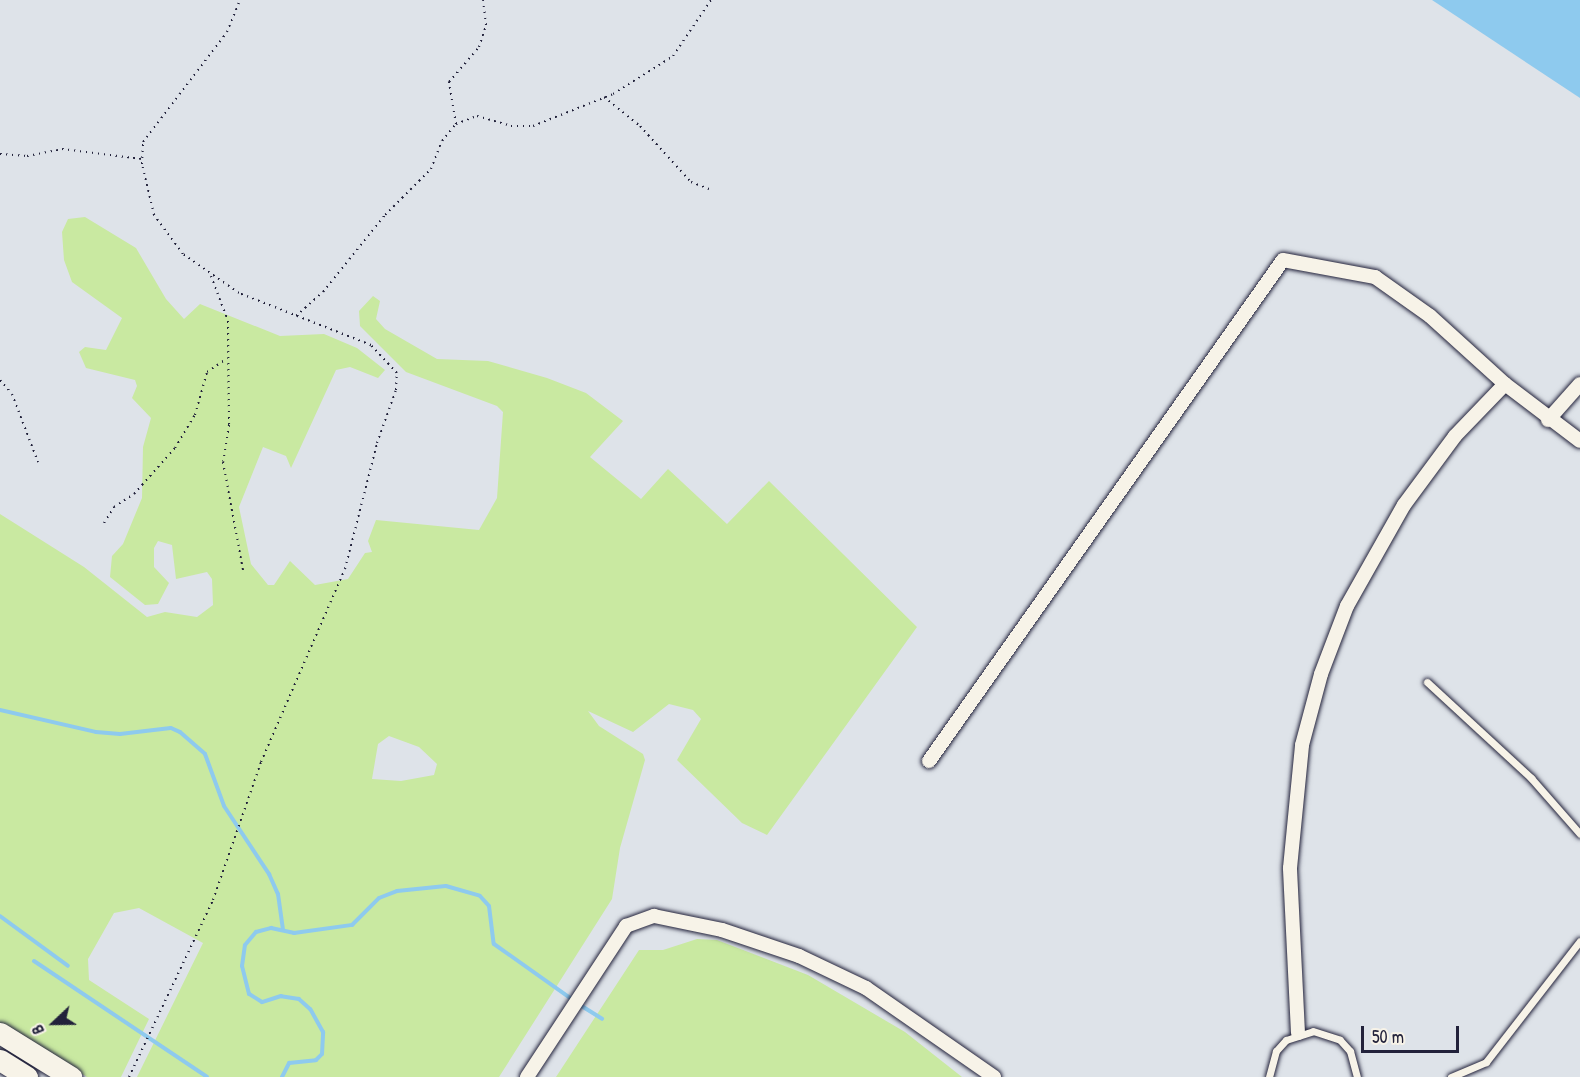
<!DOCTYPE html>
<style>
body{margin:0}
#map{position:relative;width:1580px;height:1077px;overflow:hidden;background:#dee3e9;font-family:"Patrick Hand",sans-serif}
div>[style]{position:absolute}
.green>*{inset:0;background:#c9e9a1}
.water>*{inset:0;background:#8ecaee}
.stream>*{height:4px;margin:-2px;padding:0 2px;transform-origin:2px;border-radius:2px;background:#8ecaee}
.path>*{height:2px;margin-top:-1px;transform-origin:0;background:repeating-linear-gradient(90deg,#22223b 0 1.5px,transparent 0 6px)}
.roads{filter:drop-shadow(0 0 2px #22223b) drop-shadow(0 0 2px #22223b)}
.lane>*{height:7px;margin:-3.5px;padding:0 3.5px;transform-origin:3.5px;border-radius:3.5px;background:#f7f3e8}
.street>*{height:14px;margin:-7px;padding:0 7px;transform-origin:7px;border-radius:7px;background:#f7f3e8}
.primary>*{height:21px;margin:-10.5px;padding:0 10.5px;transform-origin:10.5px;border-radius:10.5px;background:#f7f3e8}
span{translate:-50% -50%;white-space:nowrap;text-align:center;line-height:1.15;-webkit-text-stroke:4.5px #f7f3e8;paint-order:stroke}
.north{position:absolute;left:24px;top:993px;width:60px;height:60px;-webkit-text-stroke:4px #f7f3e8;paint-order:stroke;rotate:248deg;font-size:16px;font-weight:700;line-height:24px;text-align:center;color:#22223b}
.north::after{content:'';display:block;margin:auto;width:21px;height:27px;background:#22223b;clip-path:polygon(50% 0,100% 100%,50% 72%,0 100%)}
.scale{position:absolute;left:1361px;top:1026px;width:98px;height:27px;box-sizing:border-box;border:3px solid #22223b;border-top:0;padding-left:8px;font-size:18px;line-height:21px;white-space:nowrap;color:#22223b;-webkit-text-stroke:4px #f7f3e8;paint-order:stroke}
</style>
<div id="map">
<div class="green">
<i style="clip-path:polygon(evenodd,85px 217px,136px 248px,166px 299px,184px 319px,200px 304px,280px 336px,324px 334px,357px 348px,385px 370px,378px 378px,350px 367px,336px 370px,291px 468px,286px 456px,263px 447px,239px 507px,251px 564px,268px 585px,274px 585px,290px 561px,315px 585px,348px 579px,365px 553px,372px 552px,368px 541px,376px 520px,479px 530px,497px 498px,503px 412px,497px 406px,406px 372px,360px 326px,359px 311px,373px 296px,380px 301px,376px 319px,385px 329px,437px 359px,488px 361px,547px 378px,586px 393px,623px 421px,590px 457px,641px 499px,668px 469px,727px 524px,769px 481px,917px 627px,767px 835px,742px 823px,677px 760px,701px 719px,693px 710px,669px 704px,633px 732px,588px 711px,599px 726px,643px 754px,645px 760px,620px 848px,612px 899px,499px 1077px,137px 1077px,203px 943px,139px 908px,114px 913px,88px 959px,89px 980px,149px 1019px,121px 1077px,87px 1077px,0 1024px,0 514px,84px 567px,147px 617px,165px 612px,197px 617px,213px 605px,212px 579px,207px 572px,176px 579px,172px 545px,158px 541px,154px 548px,154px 567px,169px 583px,158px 604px,145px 605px,110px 577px,112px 556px,123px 544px,142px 498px,143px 447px,151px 418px,132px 398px,137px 386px,135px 380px,86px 368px,79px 352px,85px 347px,106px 350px,122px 318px,72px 282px,64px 260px,62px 232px,68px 219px,85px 217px,389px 736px,419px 747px,437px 764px,434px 775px,401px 781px,372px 779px,378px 744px,389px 736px)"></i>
<i style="clip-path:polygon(697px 939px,717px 940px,808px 975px,905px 1032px,962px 1077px,556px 1077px,639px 950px,663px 950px)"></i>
</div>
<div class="water">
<i style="clip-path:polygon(1432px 0,1580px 0,1580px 98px)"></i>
</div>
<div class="stream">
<i style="left:0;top:710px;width:98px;rotate:12.9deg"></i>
<i style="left:96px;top:732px;width:24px;rotate:5deg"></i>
<i style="left:120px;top:734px;width:51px;rotate:-6.7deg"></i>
<i style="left:171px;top:728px;width:10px;rotate:24deg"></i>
<i style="left:180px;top:732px;width:33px;rotate:41deg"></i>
<i style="left:205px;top:754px;width:55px;rotate:69.9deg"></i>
<i style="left:224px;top:806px;width:82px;rotate:56.5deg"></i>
<i style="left:269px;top:874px;width:22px;rotate:66deg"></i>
<i style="left:278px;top:894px;width:35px;rotate:82deg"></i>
<i style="left:0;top:916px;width:84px;rotate:36.3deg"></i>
<i style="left:34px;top:961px;width:208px;rotate:33.8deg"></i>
<i style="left:580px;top:1005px;width:26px;rotate:32deg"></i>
<i style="left:282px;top:1077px;width:16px;rotate:-63deg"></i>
<i style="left:289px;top:1063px;width:27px;rotate:-6deg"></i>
<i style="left:316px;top:1060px;width:8px;rotate:-45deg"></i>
<i style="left:322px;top:1054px;width:22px;rotate:-87deg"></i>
<i style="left:323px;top:1032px;width:26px;rotate:-119deg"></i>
<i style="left:310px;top:1009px;width:15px;rotate:-138deg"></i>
<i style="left:299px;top:999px;width:18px;rotate:-171deg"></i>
<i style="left:281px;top:996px;width:20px;rotate:162deg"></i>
<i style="left:262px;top:1002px;width:15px;rotate:-148deg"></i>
<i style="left:249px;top:994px;width:29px;rotate:-104deg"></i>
<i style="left:242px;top:966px;width:21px;rotate:-82deg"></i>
<i style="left:245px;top:945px;width:17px;rotate:-50deg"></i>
<i style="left:256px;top:932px;width:16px;rotate:-15deg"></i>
<i style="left:271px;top:928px;width:24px;rotate:12deg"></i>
<i style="left:294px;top:933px;width:59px;rotate:-7.9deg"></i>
<i style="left:352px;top:925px;width:38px;rotate:-45deg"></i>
<i style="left:379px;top:898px;width:19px;rotate:-21deg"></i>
<i style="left:397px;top:891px;width:49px;rotate:-5.8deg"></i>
<i style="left:446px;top:886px;width:35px;rotate:16deg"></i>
<i style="left:480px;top:896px;width:13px;rotate:48deg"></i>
<i style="left:489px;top:906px;width:38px;rotate:83deg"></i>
<i style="left:494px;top:944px;width:97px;rotate:35.3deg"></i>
</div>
<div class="path">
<i style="left:604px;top:97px;width:46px;rotate:38.9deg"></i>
<i style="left:640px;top:126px;width:76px;rotate:47.7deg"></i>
<i style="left:691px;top:182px;width:22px;rotate:21deg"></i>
<i style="left:456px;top:124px;width:43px;rotate:-99.5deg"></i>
<i style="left:449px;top:82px;width:46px;rotate:-49.4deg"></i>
<i style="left:479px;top:47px;width:23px;rotate:-72deg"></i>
<i style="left:486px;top:25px;width:25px;rotate:-97deg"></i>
<i style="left:0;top:154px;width:27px;rotate:4deg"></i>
<i style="left:27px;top:156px;width:36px;rotate:-11deg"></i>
<i style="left:62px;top:149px;width:81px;rotate:7.1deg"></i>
<i style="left:211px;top:276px;width:48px;rotate:69.3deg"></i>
<i style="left:228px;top:321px;width:104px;rotate:89.4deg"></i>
<i style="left:229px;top:425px;width:37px;rotate:99deg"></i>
<i style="left:223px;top:462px;width:110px;rotate:79.5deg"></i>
<i style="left:296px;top:316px;width:36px;rotate:-42deg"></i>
<i style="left:323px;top:292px;width:99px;rotate:-51.2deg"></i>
<i style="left:385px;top:215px;width:65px;rotate:-45deg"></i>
<i style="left:431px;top:169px;width:30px;rotate:-69deg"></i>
<i style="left:442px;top:141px;width:22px;rotate:-51deg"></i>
<i style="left:456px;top:124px;width:22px;rotate:-21deg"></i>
<i style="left:477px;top:116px;width:35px;rotate:16deg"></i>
<i style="left:511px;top:126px;width:22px"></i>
<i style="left:533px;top:126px;width:86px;rotate:-21.8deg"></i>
<i style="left:613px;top:94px;width:71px;rotate:-32.3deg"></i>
<i style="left:673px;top:56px;width:68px;rotate:-55.8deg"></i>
<i style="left:0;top:380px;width:18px;rotate:49deg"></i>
<i style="left:12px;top:394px;width:73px;rotate:69.1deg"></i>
<i style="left:104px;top:523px;width:19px;rotate:-58deg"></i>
<i style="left:114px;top:507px;width:24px;rotate:-33deg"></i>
<i style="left:134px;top:494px;width:62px;rotate:-48.3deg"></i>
<i style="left:175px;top:448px;width:39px;rotate:-59deg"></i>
<i style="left:195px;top:415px;width:45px;rotate:-74.4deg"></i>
<i style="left:207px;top:372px;width:23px;rotate:-34deg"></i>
<i style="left:129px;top:1077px;width:196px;rotate:-64.6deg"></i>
<i style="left:213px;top:900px;width:146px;rotate:-70.8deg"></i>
<i style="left:261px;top:762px;width:210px;rotate:-66.5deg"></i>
<i style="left:345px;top:569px;width:130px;rotate:-75.7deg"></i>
<i style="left:377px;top:443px;width:56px;rotate:-70.3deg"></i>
<i style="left:396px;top:390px;width:17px;rotate:-87deg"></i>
<i style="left:397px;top:373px;width:38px;rotate:-133deg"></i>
<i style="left:371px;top:345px;width:142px;rotate:-158.5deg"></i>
<i style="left:239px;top:293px;width:68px;rotate:-145.1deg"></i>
<i style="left:183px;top:254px;width:49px;rotate:-126.6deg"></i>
<i style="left:154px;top:215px;width:52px;rotate:-103.2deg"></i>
<i style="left:142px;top:164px;width:22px;rotate:-87deg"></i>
<i style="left:143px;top:142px;width:138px;rotate:-52.6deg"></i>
<i style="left:227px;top:32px;width:35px;rotate:-68deg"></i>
</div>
<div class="roads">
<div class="lane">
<i style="left:1427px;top:682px;width:142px;rotate:42.7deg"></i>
<i style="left:1531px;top:778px;width:74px;rotate:48.8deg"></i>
<i style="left:1269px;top:1077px;width:27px;rotate:-75deg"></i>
<i style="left:1276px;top:1051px;width:15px;rotate:-48deg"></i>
<i style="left:1286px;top:1040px;width:28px;rotate:-18deg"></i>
<i style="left:1313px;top:1031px;width:28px;rotate:18deg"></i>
<i style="left:1340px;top:1040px;width:15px;rotate:48deg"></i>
<i style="left:1350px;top:1051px;width:27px;rotate:75deg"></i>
<i style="left:1451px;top:1077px;width:38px;rotate:-23deg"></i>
<i style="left:1486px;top:1062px;width:153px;rotate:-52.2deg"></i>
</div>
<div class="street">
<i style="left:1548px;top:420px;width:48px;rotate:-48.4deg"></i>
<i style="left:929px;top:761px;width:613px;rotate:-54.76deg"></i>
<i style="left:1283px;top:260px;width:94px;rotate:10.5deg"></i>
<i style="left:1375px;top:277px;width:67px;rotate:35.3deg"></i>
<i style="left:1430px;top:316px;width:101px;rotate:42.2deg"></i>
<i style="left:1505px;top:384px;width:94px;rotate:37.2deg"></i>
<i style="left:1298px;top:1033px;width:165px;rotate:-92.8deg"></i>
<i style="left:1290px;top:868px;width:124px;rotate:-84.4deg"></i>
<i style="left:1302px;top:745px;width:73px;rotate:-75deg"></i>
<i style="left:1321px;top:674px;width:73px;rotate:-69.1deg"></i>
<i style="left:1347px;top:606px;width:116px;rotate:-60.6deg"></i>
<i style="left:1404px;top:505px;width:86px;rotate:-53.5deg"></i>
<i style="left:1455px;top:436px;width:72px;rotate:-46.1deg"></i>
<i style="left:527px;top:1077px;width:181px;rotate:-56.7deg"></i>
<i style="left:626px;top:926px;width:30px;rotate:-20deg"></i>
<i style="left:654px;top:916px;width:69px;rotate:11.6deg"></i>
<i style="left:722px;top:930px;width:81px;rotate:18.7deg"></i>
<i style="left:799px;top:956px;width:74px;rotate:25.5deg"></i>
<i style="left:866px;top:988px;width:156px;rotate:34.8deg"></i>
</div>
<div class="primary">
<i style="left:0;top:1033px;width:84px;rotate:31.8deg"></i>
<i style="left:0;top:1060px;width:32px;rotate:32deg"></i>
</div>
</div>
<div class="north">B</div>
<div class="scale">50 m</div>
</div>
